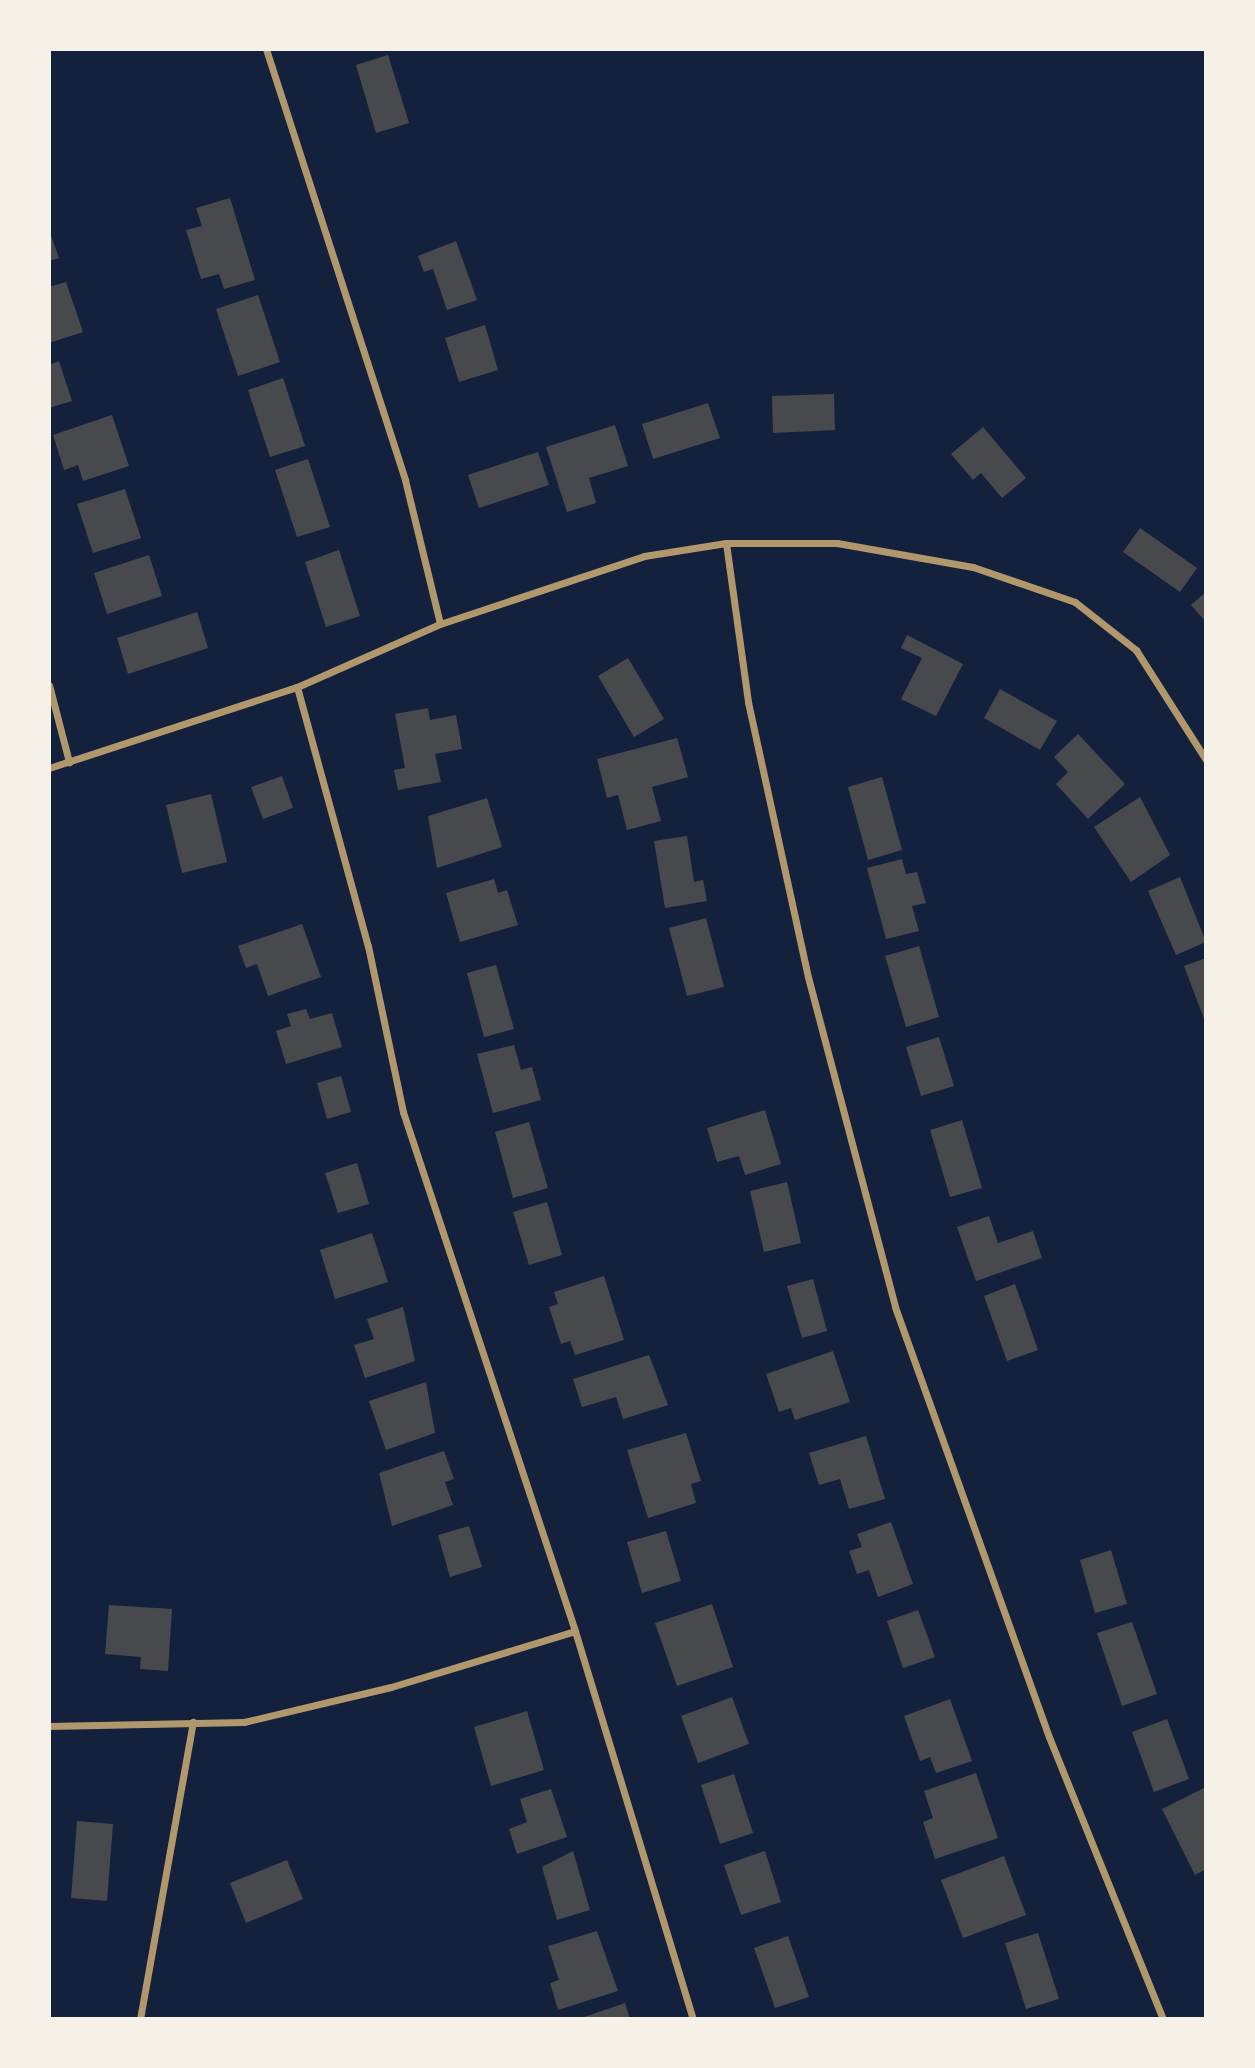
<!DOCTYPE html>
<style>
body{margin:0}
#map{position:relative;width:1255px;height:2068px;overflow:hidden;background:#14213d;font-family:Figtree,sans-serif}
div>[style]{position:absolute}
.building>*{inset:0;background:#48494c}
.minor>*{height:7px;margin:-3.5px;padding:0 3.5px;transform-origin:3.5px;border-radius:3.5px;background:#b1986c}
span{translate:-50% -50%;white-space:nowrap;text-align:center;line-height:1.15;-webkit-text-stroke:7px #f6f1e7;paint-order:stroke}
.frame{position:absolute;inset:0;border:51px solid #f6f1e7;pointer-events:none}
</style>
<div id="map">
<div class="building">
<i style="clip-path:polygon(388px 55px,409px 123px,376px 133px,356px 65px)"></i>
<i style="clip-path:polygon(230px 198px,255px 280px,224px 289px,219px 274px,201px 279px,186px 230px,202px 226px,196px 208px)"></i>
<i style="clip-path:polygon(49px 230px,59px 258px,49px 261px)"></i>
<i style="clip-path:polygon(456px 241px,477px 300px,447px 310px,433px 269px,424px 272px,418px 256px)"></i>
<i style="clip-path:polygon(66px 282px,83px 332px,49px 343px,49px 287px)"></i>
<i style="clip-path:polygon(258px 295px,280px 362px,238px 376px,216px 309px)"></i>
<i style="clip-path:polygon(485px 325px,498px 370px,459px 382px,445px 338px)"></i>
<i style="clip-path:polygon(59px 361px,72px 401px,49px 408px,49px 365px)"></i>
<i style="clip-path:polygon(283px 378px,305px 446px,270px 457px,248px 390px)"></i>
<i style="clip-path:polygon(834px 394px,835px 430px,773px 433px,772px 396px)"></i>
<i style="clip-path:polygon(708px 403px,720px 438px,653px 459px,642px 424px)"></i>
<i style="clip-path:polygon(112px 415px,129px 466px,83px 481px,78px 465px,64px 470px,53px 435px)"></i>
<i style="clip-path:polygon(615px 425px,628px 466px,589px 478px,596px 503px,567px 512px,546px 447px)"></i>
<i style="clip-path:polygon(983px 427px,1026px 478px,1002px 498px,981px 473px,973px 480px,951px 454px)"></i>
<i style="clip-path:polygon(538px 452px,549px 485px,479px 508px,468px 475px)"></i>
<i style="clip-path:polygon(308px 459px,330px 527px,297px 537px,275px 470px)"></i>
<i style="clip-path:polygon(125px 489px,141px 538px,93px 553px,77px 504px)"></i>
<i style="clip-path:polygon(1140px 528px,1197px 568px,1180px 592px,1123px 552px)"></i>
<i style="clip-path:polygon(339px 550px,360px 616px,326px 627px,305px 562px)"></i>
<i style="clip-path:polygon(149px 555px,162px 596px,107px 614px,94px 573px)"></i>
<i style="clip-path:polygon(1206px 592px,1206px 622px,1191px 605px)"></i>
<i style="clip-path:polygon(197px 612px,208px 648px,128px 674px,117px 638px)"></i>
<i style="clip-path:polygon(907px 635px,963px 664px,936px 716px,901px 699px,922px 658px,901px 648px)"></i>
<i style="clip-path:polygon(628px 658px,664px 719px,634px 737px,598px 676px)"></i>
<i style="clip-path:polygon(1000px 689px,1057px 721px,1040px 750px,984px 718px)"></i>
<i style="clip-path:polygon(428px 708px,430px 720px,456px 715px,462px 749px,435px 754px,441px 782px,398px 790px,394px 770px,405px 768px,395px 714px)"></i>
<i style="clip-path:polygon(1078px 734px,1125px 784px,1088px 819px,1056px 784px,1068px 772px,1054px 757px)"></i>
<i style="clip-path:polygon(677px 738px,688px 777px,652px 787px,661px 821px,627px 830px,618px 795px,607px 798px,597px 759px)"></i>
<i style="clip-path:polygon(282px 776px,293px 808px,263px 819px,251px 787px)"></i>
<i style="clip-path:polygon(882px 777px,902px 850px,868px 860px,848px 787px)"></i>
<i style="clip-path:polygon(211px 794px,227px 862px,182px 873px,166px 805px)"></i>
<i style="clip-path:polygon(1140px 797px,1170px 855px,1131px 882px,1094px 827px)"></i>
<i style="clip-path:polygon(487px 798px,502px 847px,437px 868px,428px 816px)"></i>
<i style="clip-path:polygon(687px 836px,694px 882px,703px 880px,707px 901px,665px 908px,654px 841px)"></i>
<i style="clip-path:polygon(902px 859px,906px 874px,917px 872px,926px 903px,912px 906px,919px 931px,886px 939px,867px 868px)"></i>
<i style="clip-path:polygon(1180px 877px,1206px 942px,1176px 955px,1148px 891px)"></i>
<i style="clip-path:polygon(494px 879px,498px 893px,507px 890px,518px 925px,460px 942px,446px 893px)"></i>
<i style="clip-path:polygon(706px 918px,724px 987px,687px 996px,669px 928px)"></i>
<i style="clip-path:polygon(302px 924px,321px 977px,268px 996px,257px 964px,246px 968px,238px 946px)"></i>
<i style="clip-path:polygon(919px 946px,939px 1017px,906px 1027px,885px 956px)"></i>
<i style="clip-path:polygon(1206px 958px,1206px 1024px,1184px 966px)"></i>
<i style="clip-path:polygon(496px 965px,514px 1029px,484px 1037px,467px 973px)"></i>
<i style="clip-path:polygon(306px 1009px,310px 1019px,332px 1013px,342px 1047px,286px 1064px,276px 1031px,291px 1026px,287px 1014px)"></i>
<i style="clip-path:polygon(939px 1037px,954px 1086px,921px 1096px,906px 1047px)"></i>
<i style="clip-path:polygon(514px 1045px,521px 1070px,532px 1067px,541px 1100px,493px 1113px,477px 1054px)"></i>
<i style="clip-path:polygon(341px 1076px,351px 1112px,327px 1119px,317px 1083px)"></i>
<i style="clip-path:polygon(765px 1110px,781px 1164px,745px 1175px,739px 1156px,717px 1162px,707px 1128px)"></i>
<i style="clip-path:polygon(962px 1120px,982px 1188px,950px 1197px,930px 1130px)"></i>
<i style="clip-path:polygon(529px 1122px,548px 1188px,513px 1198px,495px 1132px)"></i>
<i style="clip-path:polygon(357px 1163px,369px 1204px,338px 1213px,325px 1173px)"></i>
<i style="clip-path:polygon(787px 1182px,801px 1243px,764px 1252px,750px 1191px)"></i>
<i style="clip-path:polygon(547px 1202px,562px 1255px,529px 1265px,513px 1212px)"></i>
<i style="clip-path:polygon(989px 1216px,998px 1243px,1033px 1231px,1042px 1258px,976px 1281px,957px 1227px)"></i>
<i style="clip-path:polygon(372px 1233px,388px 1282px,335px 1299px,320px 1250px)"></i>
<i style="clip-path:polygon(604px 1276px,624px 1340px,575px 1355px,570px 1341px,561px 1344px,549px 1307px,558px 1304px,554px 1292px)"></i>
<i style="clip-path:polygon(813px 1279px,827px 1331px,802px 1338px,787px 1286px)"></i>
<i style="clip-path:polygon(1015px 1284px,1038px 1350px,1007px 1361px,984px 1296px)"></i>
<i style="clip-path:polygon(403px 1307px,415px 1361px,365px 1378px,354px 1345px,374px 1339px,367px 1319px)"></i>
<i style="clip-path:polygon(833px 1351px,850px 1402px,795px 1420px,791px 1408px,779px 1412px,766px 1374px)"></i>
<i style="clip-path:polygon(649px 1355px,668px 1405px,623px 1419px,616px 1397px,582px 1407px,573px 1379px)"></i>
<i style="clip-path:polygon(426px 1382px,435px 1433px,386px 1450px,369px 1401px)"></i>
<i style="clip-path:polygon(686px 1433px,701px 1481px,691px 1484px,696px 1503px,648px 1518px,627px 1450px)"></i>
<i style="clip-path:polygon(866px 1436px,885px 1499px,849px 1509px,840px 1479px,819px 1485px,809px 1453px)"></i>
<i style="clip-path:polygon(444px 1451px,454px 1479px,445px 1482px,453px 1505px,392px 1526px,379px 1473px)"></i>
<i style="clip-path:polygon(891px 1522px,913px 1584px,878px 1597px,869px 1570px,857px 1574px,849px 1551px,862px 1547px,857px 1534px)"></i>
<i style="clip-path:polygon(469px 1526px,482px 1567px,450px 1577px,438px 1535px)"></i>
<i style="clip-path:polygon(666px 1531px,681px 1581px,642px 1593px,627px 1542px)"></i>
<i style="clip-path:polygon(1111px 1550px,1127px 1604px,1095px 1613px,1080px 1560px)"></i>
<i style="clip-path:polygon(712px 1604px,733px 1667px,677px 1686px,655px 1623px)"></i>
<i style="clip-path:polygon(109px 1605px,172px 1609px,168px 1671px,140px 1669px,141px 1657px,105px 1654px)"></i>
<i style="clip-path:polygon(918px 1610px,935px 1657px,903px 1668px,887px 1621px)"></i>
<i style="clip-path:polygon(1132px 1622px,1157px 1694px,1122px 1706px,1097px 1633px)"></i>
<i style="clip-path:polygon(732px 1697px,749px 1744px,698px 1763px,681px 1716px)"></i>
<i style="clip-path:polygon(950px 1699px,972px 1761px,936px 1773px,930px 1757px,920px 1761px,904px 1716px)"></i>
<i style="clip-path:polygon(527px 1711px,544px 1770px,491px 1786px,474px 1727px)"></i>
<i style="clip-path:polygon(1167px 1719px,1189px 1779px,1154px 1792px,1132px 1732px)"></i>
<i style="clip-path:polygon(976px 1773px,998px 1838px,935px 1859px,923px 1822px,933px 1818px,924px 1791px)"></i>
<i style="clip-path:polygon(734px 1774px,753px 1833px,720px 1844px,701px 1785px)"></i>
<i style="clip-path:polygon(1206px 1787px,1206px 1869px,1195px 1875px,1162px 1809px)"></i>
<i style="clip-path:polygon(551px 1789px,567px 1837px,517px 1854px,509px 1829px,527px 1822px,520px 1799px)"></i>
<i style="clip-path:polygon(77px 1821px,113px 1824px,107px 1901px,71px 1898px)"></i>
<i style="clip-path:polygon(573px 1851px,590px 1910px,557px 1920px,542px 1867px)"></i>
<i style="clip-path:polygon(765px 1851px,781px 1902px,741px 1915px,724px 1865px)"></i>
<i style="clip-path:polygon(1004px 1856px,1026px 1915px,963px 1938px,941px 1880px)"></i>
<i style="clip-path:polygon(287px 1860px,303px 1899px,246px 1923px,230px 1883px)"></i>
<i style="clip-path:polygon(597px 1931px,618px 1991px,558px 2010px,550px 1983px,559px 1980px,548px 1946px)"></i>
<i style="clip-path:polygon(1038px 1933px,1059px 1999px,1026px 2009px,1005px 1943px)"></i>
<i style="clip-path:polygon(788px 1936px,809px 1997px,775px 2008px,754px 1948px)"></i>
<i style="clip-path:polygon(625px 2003px,630px 2019px,578px 2019px)"></i>
</div>
<div class="minor">
<i style="left:266px;top:49px;width:453px;rotate:72.1deg"></i>
<i style="left:405px;top:480px;width:148px;rotate:76.3deg"></i>
<i style="left:726px;top:543px;width:161px;rotate:82.1deg"></i>
<i style="left:748px;top:702px;width:281px;rotate:77.7deg"></i>
<i style="left:808px;top:977px;width:341px;rotate:75.2deg"></i>
<i style="left:895px;top:1307px;width:457px;rotate:70.3deg"></i>
<i style="left:1049px;top:1737px;width:304px;rotate:68deg"></i>
<i style="left:49px;top:685px;width:80px;rotate:75.4deg"></i>
<i style="left:297px;top:687px;width:269px;rotate:74.7deg"></i>
<i style="left:368px;top:946px;width:170px;rotate:78.1deg"></i>
<i style="left:403px;top:1112px;width:547px;rotate:71.66deg"></i>
<i style="left:575px;top:1631px;width:406px;rotate:73.1deg"></i>
<i style="left:49px;top:768px;width:261px;rotate:-18.1deg"></i>
<i style="left:297px;top:687px;width:156px;rotate:-23.8deg"></i>
<i style="left:440px;top:624px;width:215px;rotate:-18.4deg"></i>
<i style="left:644px;top:556px;width:83px;rotate:-9deg"></i>
<i style="left:726px;top:543px;width:111px"></i>
<i style="left:837px;top:543px;width:138px;rotate:10deg"></i>
<i style="left:973px;top:567px;width:108px;rotate:18.9deg"></i>
<i style="left:1075px;top:602px;width:78px;rotate:38.2deg"></i>
<i style="left:1136px;top:650px;width:130px;rotate:57.5deg"></i>
<i style="left:49px;top:1726px;width:195px;rotate:-1.2deg"></i>
<i style="left:244px;top:1722px;width:151px;rotate:-13.4deg"></i>
<i style="left:391px;top:1687px;width:192px;rotate:-16.9deg"></i>
<i style="left:140px;top:2019px;width:302px;rotate:-79.9deg"></i>
</div>
<div class="frame"></div>
</div>
